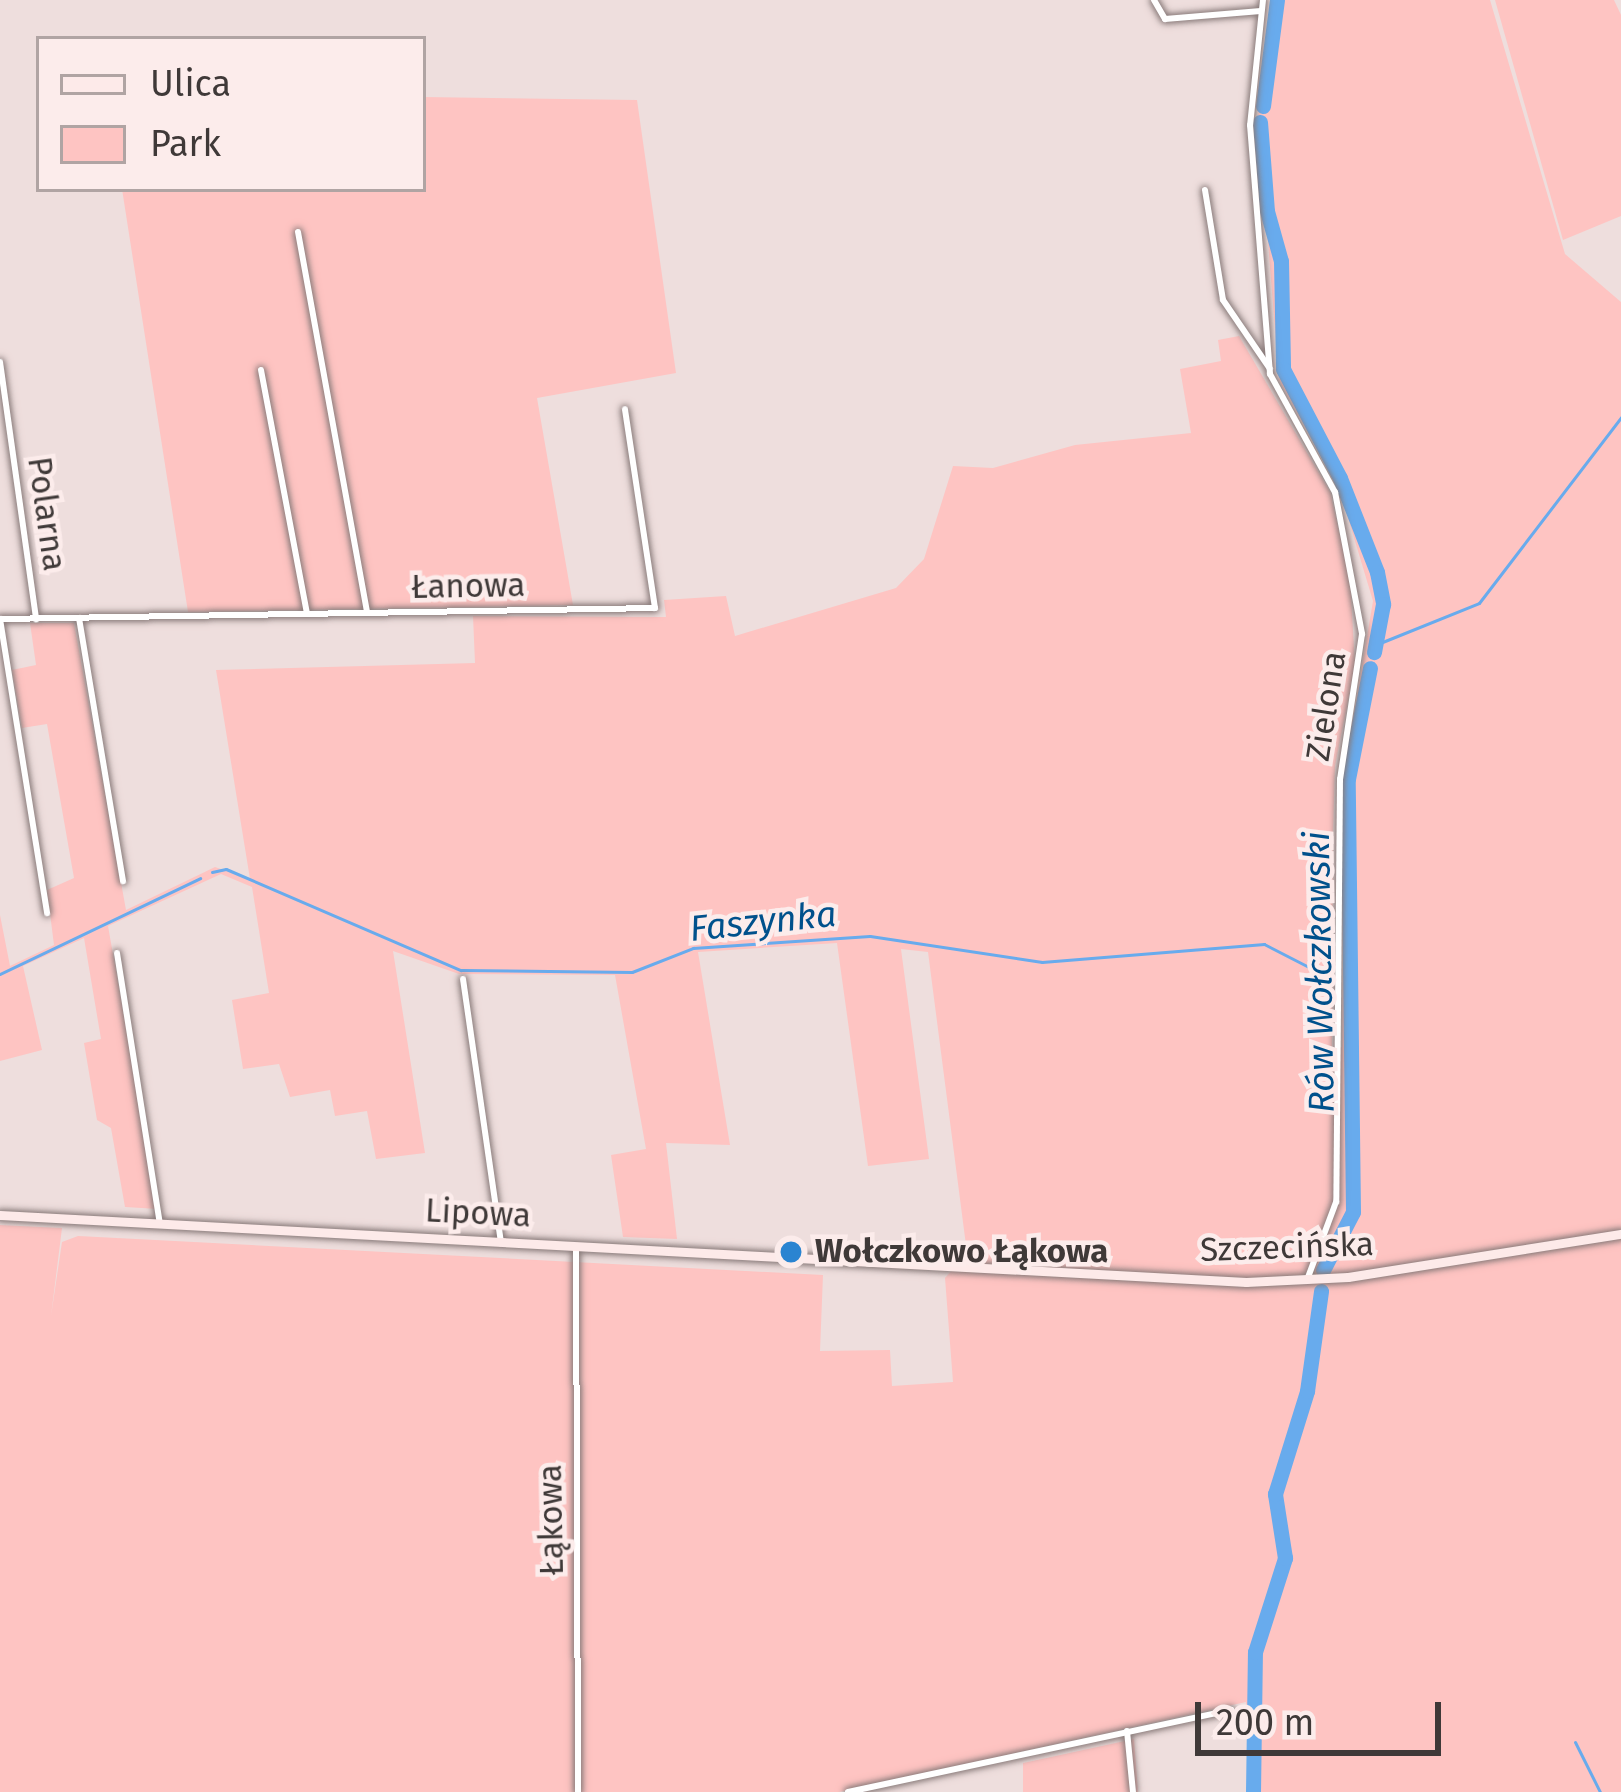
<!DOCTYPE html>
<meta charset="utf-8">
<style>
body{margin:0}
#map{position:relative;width:1621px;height:1792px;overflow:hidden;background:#eededd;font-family:"Fira Sans",sans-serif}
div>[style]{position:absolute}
.green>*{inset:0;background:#fec4c2}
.stream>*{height:3px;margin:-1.5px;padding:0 1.5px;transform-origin:1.5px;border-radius:1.5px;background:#68abed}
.river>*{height:15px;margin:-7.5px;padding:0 7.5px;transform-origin:7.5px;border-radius:7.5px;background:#68abed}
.roads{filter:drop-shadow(0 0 3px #887a79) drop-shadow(0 0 3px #887a79)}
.street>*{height:6px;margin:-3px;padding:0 3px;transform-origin:3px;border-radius:3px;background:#fff}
.secondary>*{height:9px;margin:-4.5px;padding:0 4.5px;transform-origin:4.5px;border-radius:4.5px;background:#fdeae9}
.dots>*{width:33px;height:33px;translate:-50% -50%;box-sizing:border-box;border:6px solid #fceceb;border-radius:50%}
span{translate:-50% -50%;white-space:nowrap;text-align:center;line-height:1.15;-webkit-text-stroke:9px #fceceb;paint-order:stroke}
.street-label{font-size:33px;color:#3f3938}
.poi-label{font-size:33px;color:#3f3938;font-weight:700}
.left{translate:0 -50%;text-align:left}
.water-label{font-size:36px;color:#00518c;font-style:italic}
.legend{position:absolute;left:36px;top:36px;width:390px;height:156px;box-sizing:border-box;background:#fceceb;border:3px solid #b0a4a3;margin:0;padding:15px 21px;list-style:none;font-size:36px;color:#3f3938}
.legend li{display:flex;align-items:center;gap:24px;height:60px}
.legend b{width:60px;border:3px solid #b0a4a3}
.scale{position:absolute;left:1195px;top:1702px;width:246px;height:54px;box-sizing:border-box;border:6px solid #3f3938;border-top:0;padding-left:15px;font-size:36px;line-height:42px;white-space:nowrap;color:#3f3938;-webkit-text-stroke:9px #fceceb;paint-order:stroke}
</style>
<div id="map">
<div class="green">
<i style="clip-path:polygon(1271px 0,1490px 0,1565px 254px,1621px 302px,1621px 1792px,1250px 1792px,1246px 1702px,839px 1792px,0 1792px,0 1225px,62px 1228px,51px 1316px,62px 1242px,78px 1236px,823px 1275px,820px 1351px,890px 1350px,892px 1386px,953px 1382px,945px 1278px,967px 1253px,928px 952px,901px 949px,929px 1159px,868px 1166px,837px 943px,698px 952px,730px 1145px,666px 1143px,677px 1239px,623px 1237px,611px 1155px,646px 1149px,615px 975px,459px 974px,393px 951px,425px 1153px,376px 1159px,367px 1111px,335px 1116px,330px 1090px,290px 1097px,279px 1064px,243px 1069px,232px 1000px,269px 993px,252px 887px,221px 874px,108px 926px,158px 1209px,125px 1207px,111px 1128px,97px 1120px,84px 1043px,101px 1039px,84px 938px,23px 966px,42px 1050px,0 1061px,0 915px,10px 966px,54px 945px,47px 890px,74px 878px,47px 724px,22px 728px,12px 670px,36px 665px,30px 623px,74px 623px,126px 910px,215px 867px,250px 879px,216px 670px,475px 663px,473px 616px,666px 617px,664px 600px,726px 596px,735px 636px,896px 588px,924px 559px,953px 466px,993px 468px,1075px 445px,1191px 433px,1180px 369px,1221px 361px,1218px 340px,1239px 336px,1330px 492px,1350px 579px,1355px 665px,1335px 766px,1333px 835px,1332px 1047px,1342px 1047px,1346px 761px,1373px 601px,1340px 491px,1279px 380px,1258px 116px)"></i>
<i style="clip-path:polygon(1495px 0,1614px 0,1621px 15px,1621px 216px,1563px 240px)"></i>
<i style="clip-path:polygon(423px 97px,637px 100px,676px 373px,537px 398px,573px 605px,188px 612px,122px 189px,423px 189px)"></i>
<i style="clip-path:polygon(1134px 1739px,1138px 1792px,1023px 1792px,1023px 1763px)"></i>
</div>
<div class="stream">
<i style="left:1375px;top:645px;width:112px;rotate:-22deg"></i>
<i style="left:1479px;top:603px;width:234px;rotate:-52.6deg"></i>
<i style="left:212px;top:872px;width:14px;rotate:-12deg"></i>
<i style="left:226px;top:869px;width:256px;rotate:23.3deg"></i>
<i style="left:461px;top:970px;width:171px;rotate:0.7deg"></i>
<i style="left:632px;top:972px;width:66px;rotate:-21.5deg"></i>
<i style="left:693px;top:948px;width:177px;rotate:-3.9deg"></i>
<i style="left:870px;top:936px;width:174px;rotate:8.6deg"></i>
<i style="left:1042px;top:962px;width:223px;rotate:-4.6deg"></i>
<i style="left:1264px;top:944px;width:76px;rotate:27.2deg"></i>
<i style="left:0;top:974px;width:222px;rotate:-25.6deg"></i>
<i style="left:1575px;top:1742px;width:56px;rotate:63.4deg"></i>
</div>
<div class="river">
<i style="left:1263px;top:106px;width:107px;rotate:-82.5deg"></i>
<i style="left:1260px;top:122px;width:89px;rotate:85.5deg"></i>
<i style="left:1267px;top:211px;width:52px;rotate:74.4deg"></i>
<i style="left:1281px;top:261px;width:108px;rotate:88.9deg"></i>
<i style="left:1283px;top:369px;width:123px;rotate:62.4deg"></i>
<i style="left:1340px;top:478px;width:101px;rotate:68.5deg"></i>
<i style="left:1377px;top:572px;width:33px;rotate:79deg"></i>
<i style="left:1383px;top:604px;width:49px;rotate:100.6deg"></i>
<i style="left:1323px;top:1270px;width:65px;rotate:-62.7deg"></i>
<i style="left:1353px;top:1212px;width:433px;rotate:-90.7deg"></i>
<i style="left:1348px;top:779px;width:113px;rotate:-78.8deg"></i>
<i style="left:1253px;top:1792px;width:140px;rotate:-89.2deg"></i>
<i style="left:1255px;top:1652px;width:99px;rotate:-72.3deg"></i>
<i style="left:1285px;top:1558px;width:65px;rotate:-98.9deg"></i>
<i style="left:1275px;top:1494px;width:108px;rotate:-72.7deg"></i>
<i style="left:1307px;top:1391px;width:101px;rotate:-82deg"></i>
</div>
<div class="roads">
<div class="street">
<i style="left:1154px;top:0;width:22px;rotate:60deg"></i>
<i style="left:1165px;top:19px;width:96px;rotate:-4.8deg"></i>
<i style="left:1263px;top:0;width:126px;rotate:95.9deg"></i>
<i style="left:1250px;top:125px;width:250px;rotate:85.4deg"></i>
<i style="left:1270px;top:374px;width:135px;rotate:61.2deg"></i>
<i style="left:1335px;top:492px;width:145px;rotate:79.2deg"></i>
<i style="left:1362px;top:634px;width:147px;rotate:98.6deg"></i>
<i style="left:1340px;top:779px;width:423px;rotate:90.5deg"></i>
<i style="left:1336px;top:1202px;width:83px;rotate:110.4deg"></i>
<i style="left:1205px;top:190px;width:111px;rotate:80.7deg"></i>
<i style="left:1223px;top:300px;width:83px;rotate:55.7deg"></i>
<i style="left:298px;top:232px;width:387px;rotate:79.7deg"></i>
<i style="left:0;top:362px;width:260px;rotate:82deg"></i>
<i style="left:261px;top:370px;width:248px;rotate:79.3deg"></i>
<i style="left:79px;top:618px;width:267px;rotate:80.5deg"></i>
<i style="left:0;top:619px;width:655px;rotate:-0.96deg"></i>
<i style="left:655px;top:608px;width:201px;rotate:-98.6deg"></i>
<i style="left:0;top:619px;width:298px;rotate:80.9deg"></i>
<i style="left:117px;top:953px;width:274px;rotate:81deg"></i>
<i style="left:463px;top:979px;width:267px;rotate:81.8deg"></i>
<i style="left:576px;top:1247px;width:545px;rotate:89.79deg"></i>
<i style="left:1127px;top:1731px;width:61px;rotate:84.4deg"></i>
<i style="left:848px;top:1792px;width:392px;rotate:-12.1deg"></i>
</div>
<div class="secondary">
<i style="left:0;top:1215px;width:1248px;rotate:3.08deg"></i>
<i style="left:1246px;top:1282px;width:102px;rotate:-2.8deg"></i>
<i style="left:1348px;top:1277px;width:276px;rotate:-9deg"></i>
</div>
</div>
<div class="dots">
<i style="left:791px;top:1252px;background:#2a84d1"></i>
</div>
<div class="street-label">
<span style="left:46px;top:514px;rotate:82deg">Polarna</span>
<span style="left:468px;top:587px;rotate:-1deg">Łanowa</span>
<span style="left:1327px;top:706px;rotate:-81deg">Zielona</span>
<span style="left:478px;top:1214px;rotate:3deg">Lipowa</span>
<span style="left:1287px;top:1248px;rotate:-2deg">Szczecińska</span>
<span style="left:552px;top:1520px;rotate:-91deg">Łąkowa</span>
</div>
<div class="poi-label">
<span class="left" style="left:815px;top:1252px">Wołczkowo Łąkowa</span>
</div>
<div class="water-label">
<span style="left:763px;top:922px;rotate:-6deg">Faszynka</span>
<span style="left:1320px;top:972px;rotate:-91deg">Rów Wołczkowski</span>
</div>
<ul class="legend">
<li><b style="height:15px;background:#fdeae9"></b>Ulica</li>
<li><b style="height:33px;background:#fec4c2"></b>Park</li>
</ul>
<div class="scale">200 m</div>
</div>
